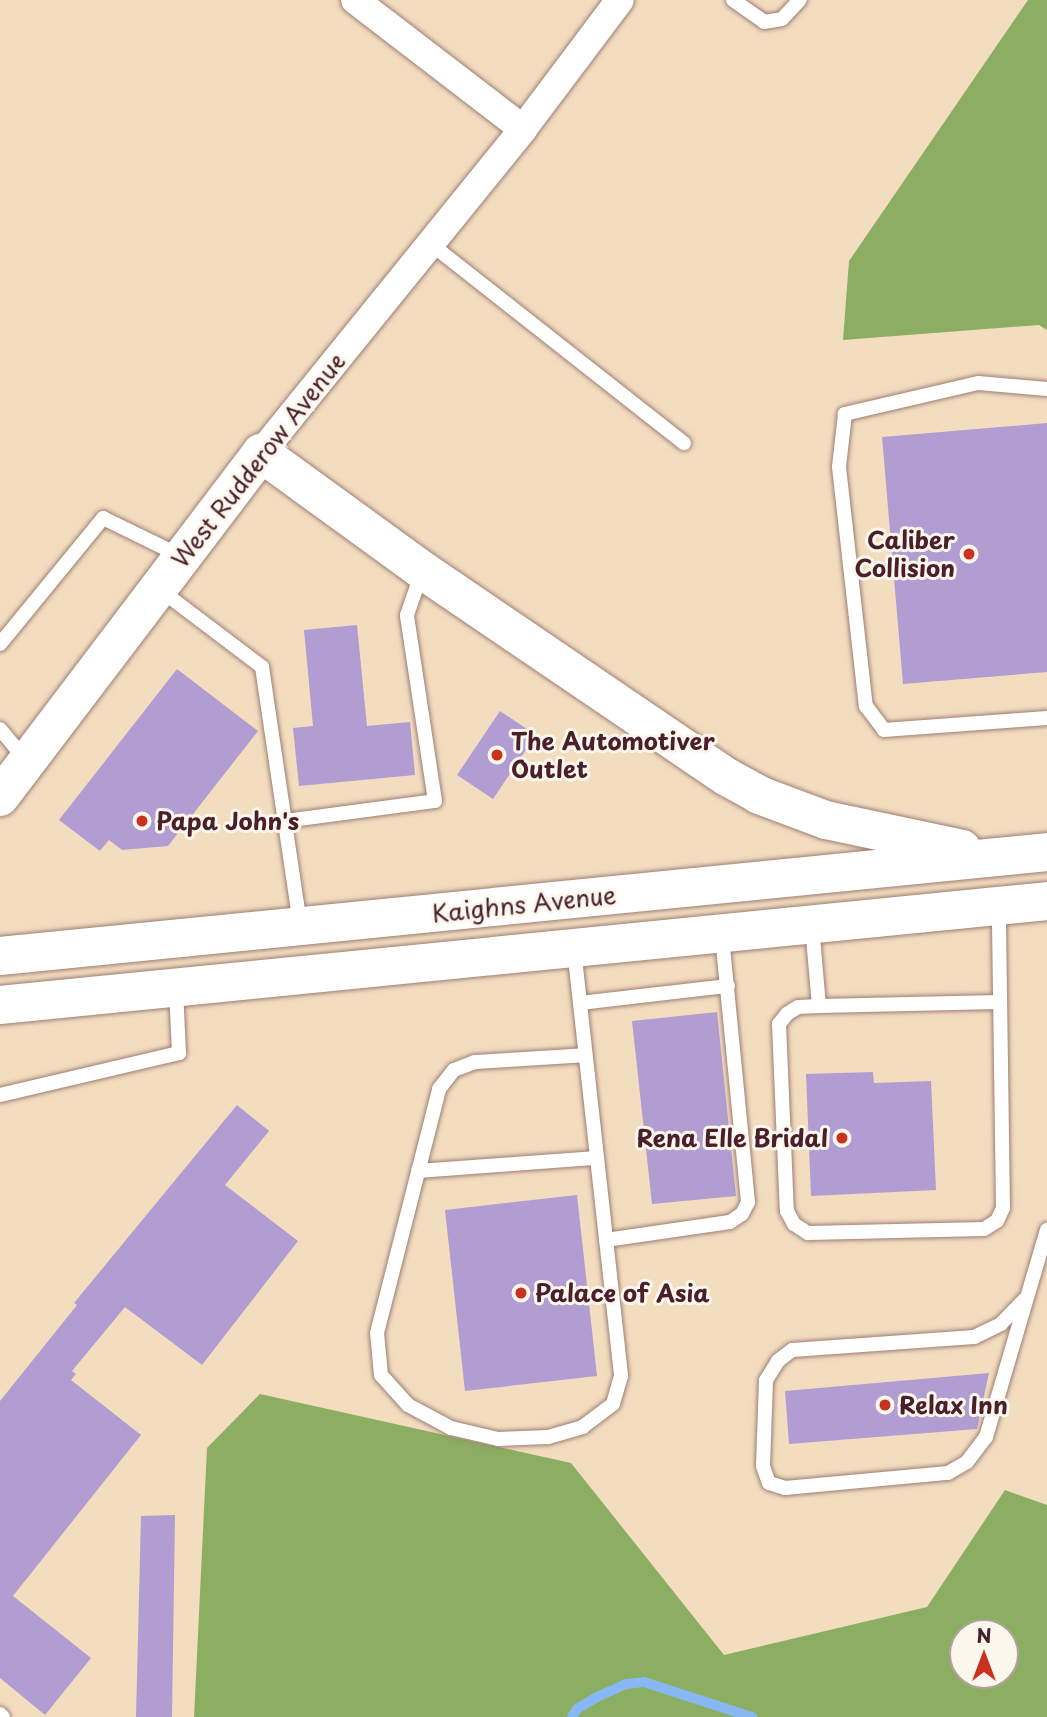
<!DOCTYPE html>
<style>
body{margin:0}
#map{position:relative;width:1047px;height:1717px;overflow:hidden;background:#f3ddbf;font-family:"Playpen Sans",sans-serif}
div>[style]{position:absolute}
.forest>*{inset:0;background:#8cae62}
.stream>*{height:10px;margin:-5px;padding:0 5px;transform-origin:5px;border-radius:5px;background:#88b8f4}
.building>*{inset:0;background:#b19dd2}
.roads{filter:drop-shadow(0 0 2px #9e7e75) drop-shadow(0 0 2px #9e7e75)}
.lane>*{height:14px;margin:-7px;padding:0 7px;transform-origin:7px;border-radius:7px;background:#fff}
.street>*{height:28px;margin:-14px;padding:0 14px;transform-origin:14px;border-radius:14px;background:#fff}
.secondary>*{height:38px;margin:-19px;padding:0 19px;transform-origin:19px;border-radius:19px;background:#fff}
.highway>*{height:38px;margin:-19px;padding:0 19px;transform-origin:19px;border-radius:19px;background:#fff}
.dots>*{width:19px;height:19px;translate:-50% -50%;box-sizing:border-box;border:4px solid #fbf7ec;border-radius:50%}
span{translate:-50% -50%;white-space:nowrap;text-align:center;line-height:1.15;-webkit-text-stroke:6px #fbf7ec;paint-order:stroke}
.street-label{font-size:24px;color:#4a1f2b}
.poi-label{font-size:24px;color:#4a1f2b;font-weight:700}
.right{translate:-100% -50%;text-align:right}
.left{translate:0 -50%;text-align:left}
.north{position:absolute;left:949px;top:1619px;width:70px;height:70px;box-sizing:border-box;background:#fbf7ec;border:2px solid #b4a19f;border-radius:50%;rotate:0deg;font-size:19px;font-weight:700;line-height:28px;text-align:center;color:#4a1f2b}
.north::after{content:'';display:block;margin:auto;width:24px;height:32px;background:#c8321e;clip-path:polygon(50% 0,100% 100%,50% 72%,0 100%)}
</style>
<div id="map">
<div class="forest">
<i style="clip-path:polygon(1028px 0,1047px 0,1047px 330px,1039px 325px,843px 340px,849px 261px)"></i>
<i style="clip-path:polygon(evenodd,260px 1394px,571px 1463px,724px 1655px,927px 1607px,1005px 1490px,1047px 1505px,1047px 1717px,194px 1717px,207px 1448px,260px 1394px,1005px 1633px,1005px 1675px,963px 1675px,963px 1633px,1005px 1633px)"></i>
</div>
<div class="stream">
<i style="left:572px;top:1717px;width:9px;rotate:-58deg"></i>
<i style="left:577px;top:1709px;width:23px;rotate:-31deg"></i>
<i style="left:597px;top:1697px;width:32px;rotate:-24deg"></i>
<i style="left:626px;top:1684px;width:18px;rotate:-6deg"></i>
<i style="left:644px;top:1682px;width:114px;rotate:18deg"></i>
</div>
<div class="building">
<i style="clip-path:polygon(1047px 423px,1047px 672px,903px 684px,882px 437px)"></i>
<i style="clip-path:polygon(357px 625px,367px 726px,410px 722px,415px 775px,299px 786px,293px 728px,313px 726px,304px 630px)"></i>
<i style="clip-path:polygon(177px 669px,258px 731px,168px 846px,122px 850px,109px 840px,100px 851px,59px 820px)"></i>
<i style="clip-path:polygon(500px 711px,536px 735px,493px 799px,457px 775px)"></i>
<i style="clip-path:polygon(717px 1012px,736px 1196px,652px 1204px,632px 1021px)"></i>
<i style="clip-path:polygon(873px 1072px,874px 1083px,931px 1081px,936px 1190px,811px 1196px,806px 1074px)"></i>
<i style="clip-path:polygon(237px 1105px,269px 1131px,225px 1185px,298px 1241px,202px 1365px,125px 1307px,72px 1371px,76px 1374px,71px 1380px,141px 1435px,13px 1596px,91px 1658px,45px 1715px,0 1678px,0 1401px,77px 1305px,74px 1303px)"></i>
<i style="clip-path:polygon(577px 1195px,597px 1376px,465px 1391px,445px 1210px)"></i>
<i style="clip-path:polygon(989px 1373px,977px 1429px,789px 1444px,785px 1391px)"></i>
<i style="clip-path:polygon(175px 1515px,172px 1717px,136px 1717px,141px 1516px)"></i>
</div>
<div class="roads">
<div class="lane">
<i style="left:733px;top:0;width:38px;rotate:35deg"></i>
<i style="left:764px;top:22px;width:18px;rotate:-9deg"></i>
<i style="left:782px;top:19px;width:26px;rotate:-47deg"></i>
<i style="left:431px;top:244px;width:322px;rotate:38.2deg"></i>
<i style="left:1047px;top:389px;width:69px;rotate:-175deg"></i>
<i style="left:978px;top:383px;width:137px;rotate:166.9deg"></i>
<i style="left:845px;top:414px;width:53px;rotate:96.5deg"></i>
<i style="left:839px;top:467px;width:241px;rotate:83.6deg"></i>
<i style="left:866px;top:706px;width:30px;rotate:53deg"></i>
<i style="left:884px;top:730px;width:163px;rotate:-4.2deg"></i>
<i style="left:159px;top:589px;width:129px;rotate:37.1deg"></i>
<i style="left:262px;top:667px;width:261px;rotate:81.6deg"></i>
<i style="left:0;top:644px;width:163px;rotate:-50.7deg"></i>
<i style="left:103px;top:518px;width:87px;rotate:26deg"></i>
<i style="left:0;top:729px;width:40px;rotate:50deg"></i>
<i style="left:285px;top:821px;width:151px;rotate:-7.6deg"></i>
<i style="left:435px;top:801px;width:188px;rotate:-98.6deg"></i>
<i style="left:407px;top:615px;width:46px;rotate:-70.8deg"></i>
<i style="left:812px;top:926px;width:80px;rotate:85deg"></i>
<i style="left:819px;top:1006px;width:21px;rotate:177deg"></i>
<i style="left:798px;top:1007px;width:13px;rotate:148deg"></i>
<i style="left:787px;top:1014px;width:13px;rotate:129deg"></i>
<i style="left:779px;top:1024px;width:187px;rotate:87.6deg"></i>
<i style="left:787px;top:1211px;width:15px;rotate:62deg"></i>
<i style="left:794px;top:1224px;width:17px;rotate:33deg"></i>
<i style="left:808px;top:1233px;width:176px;rotate:-1.3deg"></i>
<i style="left:984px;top:1229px;width:15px;rotate:-32deg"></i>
<i style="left:997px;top:1221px;width:14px;rotate:-65deg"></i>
<i style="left:1003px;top:1208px;width:301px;rotate:-90.8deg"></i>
<i style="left:574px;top:949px;width:430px;rotate:83.7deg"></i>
<i style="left:621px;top:1376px;width:29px;rotate:106deg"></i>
<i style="left:613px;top:1404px;width:38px;rotate:143deg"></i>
<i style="left:583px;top:1427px;width:37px;rotate:164deg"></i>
<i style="left:547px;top:1437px;width:49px;rotate:177.7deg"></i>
<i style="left:498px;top:1439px;width:48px;rotate:-166.8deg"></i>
<i style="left:451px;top:1428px;width:49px;rotate:-151.9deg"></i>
<i style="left:408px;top:1405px;width:40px;rotate:-132deg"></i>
<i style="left:381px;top:1375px;width:42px;rotate:-95.4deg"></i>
<i style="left:377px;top:1333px;width:252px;rotate:-75.7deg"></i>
<i style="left:439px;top:1089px;width:24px;rotate:-52deg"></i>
<i style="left:454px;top:1070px;width:22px;rotate:-21deg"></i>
<i style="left:475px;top:1062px;width:110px;rotate:-3.6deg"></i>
<i style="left:580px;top:1003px;width:149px;rotate:-6.6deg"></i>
<i style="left:819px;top:1006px;width:180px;rotate:-1.3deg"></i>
<i style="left:0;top:1095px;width:184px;rotate:-13.2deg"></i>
<i style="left:179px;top:1053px;width:63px;rotate:-92.7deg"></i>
<i style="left:418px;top:1171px;width:179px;rotate:-4.2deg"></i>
<i style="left:606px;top:1240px;width:125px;rotate:-8.3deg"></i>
<i style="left:730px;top:1222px;width:14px;rotate:-34deg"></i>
<i style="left:742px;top:1214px;width:13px;rotate:-63deg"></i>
<i style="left:748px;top:1202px;width:268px;rotate:-95.6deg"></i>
<i style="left:1025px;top:1299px;width:35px;rotate:134deg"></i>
<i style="left:1001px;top:1324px;width:30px;rotate:154deg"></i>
<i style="left:974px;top:1337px;width:182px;rotate:175.9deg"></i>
<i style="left:792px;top:1350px;width:18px;rotate:142deg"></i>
<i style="left:778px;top:1361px;width:22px;rotate:122deg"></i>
<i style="left:766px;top:1380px;width:86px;rotate:92deg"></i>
<i style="left:763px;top:1466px;width:18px;rotate:71deg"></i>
<i style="left:769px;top:1483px;width:17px;rotate:17deg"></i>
<i style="left:785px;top:1488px;width:164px;rotate:-5.3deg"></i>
<i style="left:948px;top:1473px;width:22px;rotate:-30deg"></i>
<i style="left:967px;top:1462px;width:31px;rotate:-53deg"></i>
<i style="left:986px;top:1437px;width:216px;rotate:-73.6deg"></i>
<i style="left:0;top:1714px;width:4px;rotate:45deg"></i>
</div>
<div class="street">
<i style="left:355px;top:0;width:212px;rotate:37.5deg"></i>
<i style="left:261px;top:453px;width:417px;rotate:-51deg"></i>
<i style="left:523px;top:129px;width:161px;rotate:-53.1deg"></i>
</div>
<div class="secondary">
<i style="left:0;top:797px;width:432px;rotate:-52.8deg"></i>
</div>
<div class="highway">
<i style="left:261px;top:453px;width:199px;rotate:36deg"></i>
<i style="left:422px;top:570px;width:369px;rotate:34.2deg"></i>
<i style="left:727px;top:777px;width:37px;rotate:29deg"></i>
<i style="left:759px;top:795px;width:72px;rotate:20.5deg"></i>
<i style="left:826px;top:820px;width:139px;rotate:12deg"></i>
<i style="left:0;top:956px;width:1052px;rotate:-5.67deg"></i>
<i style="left:0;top:1005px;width:1052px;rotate:-5.67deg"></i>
</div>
</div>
<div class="dots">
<i style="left:969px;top:554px;background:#c8321e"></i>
<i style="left:497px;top:755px;background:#c8321e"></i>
<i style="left:142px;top:821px;background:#c8321e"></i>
<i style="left:842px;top:1138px;background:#c8321e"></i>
<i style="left:521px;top:1293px;background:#c8321e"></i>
<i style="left:885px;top:1405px;background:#c8321e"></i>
</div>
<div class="street-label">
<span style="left:258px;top:460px;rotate:-52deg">West Rudderow Avenue</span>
<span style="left:524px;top:904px;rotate:-6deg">Kaighns Avenue</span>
</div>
<div class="poi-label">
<span class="right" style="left:955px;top:554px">Caliber<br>Collision</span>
<span class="left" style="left:511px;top:755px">The Automotiver<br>Outlet</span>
<span class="left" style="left:156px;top:821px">Papa John's</span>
<span class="right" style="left:828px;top:1138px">Rena Elle Bridal</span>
<span class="left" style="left:535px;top:1293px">Palace of Asia</span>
<span class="left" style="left:899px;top:1405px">Relax Inn</span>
</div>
<div class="north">N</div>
</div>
